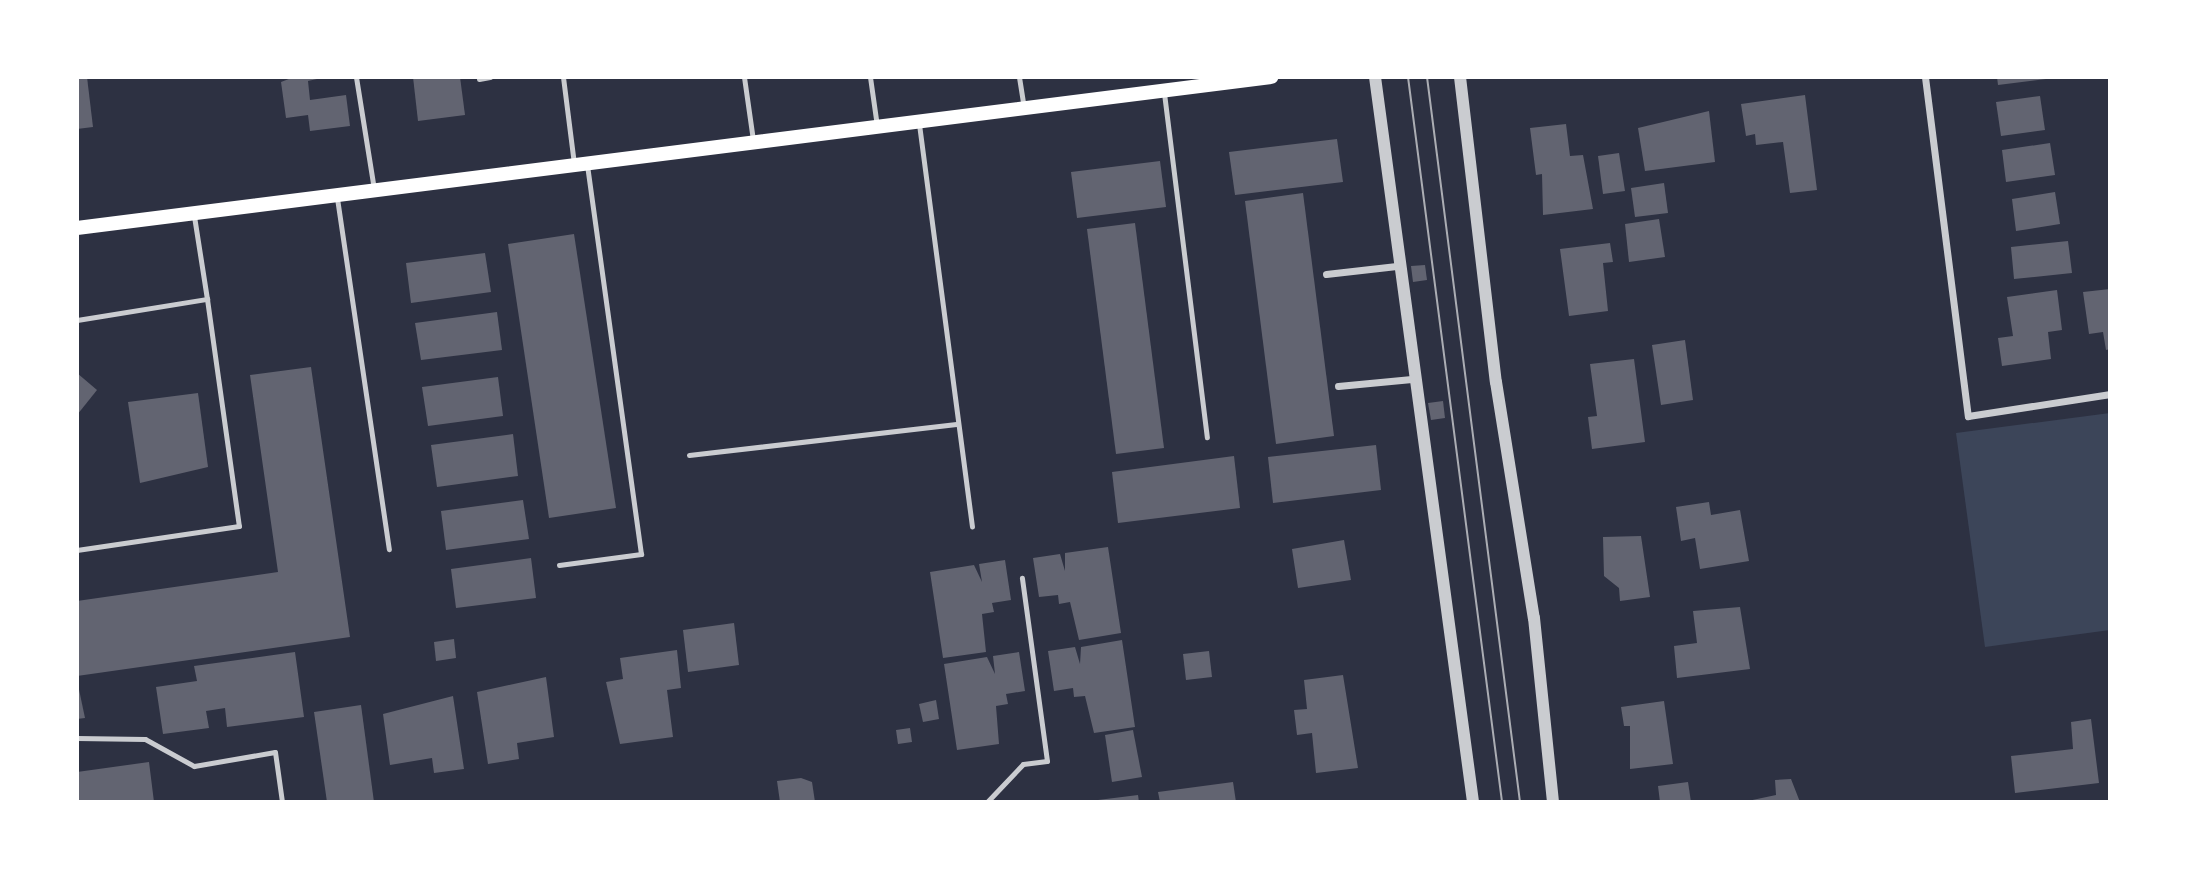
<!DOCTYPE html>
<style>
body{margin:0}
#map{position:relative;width:2187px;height:879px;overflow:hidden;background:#2d3142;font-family:"Exo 2",sans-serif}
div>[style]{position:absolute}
.green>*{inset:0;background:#3c4559}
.building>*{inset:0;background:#626471}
.service>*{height:5px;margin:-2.5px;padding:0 2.5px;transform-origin:2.5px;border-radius:2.5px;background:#caccd0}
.minor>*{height:7px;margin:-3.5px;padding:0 3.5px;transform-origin:3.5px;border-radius:3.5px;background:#caccd0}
.tertiary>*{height:12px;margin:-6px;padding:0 6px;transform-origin:6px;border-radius:6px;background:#caccd0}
.secondary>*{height:14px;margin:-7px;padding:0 7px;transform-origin:7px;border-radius:7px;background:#fff}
.tram>*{height:2px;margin:-1px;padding:0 1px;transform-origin:1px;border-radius:1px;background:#abadb3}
span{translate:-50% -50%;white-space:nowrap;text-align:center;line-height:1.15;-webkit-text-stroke:7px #fff;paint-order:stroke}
.frame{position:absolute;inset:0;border:79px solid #fff;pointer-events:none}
</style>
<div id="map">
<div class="green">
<i style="clip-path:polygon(2110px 413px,2110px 630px,1985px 647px,1956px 433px)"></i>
</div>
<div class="building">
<i style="clip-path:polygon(77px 77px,87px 77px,93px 127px,77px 129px)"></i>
<i style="clip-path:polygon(294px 77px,326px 77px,308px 81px,310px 100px,346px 95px,350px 126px,310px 131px,308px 115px,286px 118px,281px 82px)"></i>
<i style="clip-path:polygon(413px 77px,460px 77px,465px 115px,418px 121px)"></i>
<i style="clip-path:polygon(1997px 77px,2046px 77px,2046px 79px,1998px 85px)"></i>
<i style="clip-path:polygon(1805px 95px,1817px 190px,1790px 193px,1783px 142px,1756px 145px,1755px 134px,1746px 136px,1741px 104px)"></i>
<i style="clip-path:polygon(2040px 96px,2045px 130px,2001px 136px,1996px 102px)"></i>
<i style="clip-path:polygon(1709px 111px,1715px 162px,1645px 171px,1638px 128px)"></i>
<i style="clip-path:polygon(1566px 124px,1570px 156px,1583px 155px,1593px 209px,1543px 215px,1542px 174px,1536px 175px,1530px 128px)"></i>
<i style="clip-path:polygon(1337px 139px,1343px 182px,1235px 195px,1229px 152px)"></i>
<i style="clip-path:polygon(2050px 143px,2055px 175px,2006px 182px,2002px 150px)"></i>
<i style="clip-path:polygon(1619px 153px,1625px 191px,1603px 194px,1598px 156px)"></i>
<i style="clip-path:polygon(1160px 161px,1166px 207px,1077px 218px,1071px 172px)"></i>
<i style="clip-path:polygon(1664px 183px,1668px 213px,1635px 217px,1631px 188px)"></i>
<i style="clip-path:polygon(2055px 192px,2060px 224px,2016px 231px,2012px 199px)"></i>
<i style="clip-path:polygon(1303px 193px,1334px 436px,1276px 444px,1245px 201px)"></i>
<i style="clip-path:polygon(1659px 219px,1665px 257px,1629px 262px,1625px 224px)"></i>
<i style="clip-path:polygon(1135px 223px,1164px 448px,1116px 454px,1087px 229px)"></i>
<i style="clip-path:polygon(574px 234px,616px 508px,549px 518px,508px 244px)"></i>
<i style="clip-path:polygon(2068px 241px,2072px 273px,2014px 279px,2011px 247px)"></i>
<i style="clip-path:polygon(1610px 243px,1613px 262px,1603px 263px,1608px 311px,1569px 316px,1560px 249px)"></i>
<i style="clip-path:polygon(485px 253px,491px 292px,411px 303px,406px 263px)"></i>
<i style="clip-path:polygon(1425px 265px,1427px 280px,1413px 282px,1411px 266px)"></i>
<i style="clip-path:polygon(2110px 289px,2110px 349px,2106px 350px,2103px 332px,2089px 334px,2083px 292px)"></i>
<i style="clip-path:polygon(2057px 290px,2062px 330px,2048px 332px,2051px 359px,2002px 366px,1998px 338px,2013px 336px,2007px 297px)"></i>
<i style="clip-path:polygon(497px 312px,502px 350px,421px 360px,415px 323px)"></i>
<i style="clip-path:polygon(1685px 340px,1693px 400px,1661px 405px,1652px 345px)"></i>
<i style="clip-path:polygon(1634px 359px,1645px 442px,1592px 449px,1588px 417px,1597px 416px,1590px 364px)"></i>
<i style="clip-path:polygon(311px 367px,350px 637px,77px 676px,77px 601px,278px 572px,250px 375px)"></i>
<i style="clip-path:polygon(77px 373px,97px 390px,77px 415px)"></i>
<i style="clip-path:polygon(498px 377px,503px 416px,428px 426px,422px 387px)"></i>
<i style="clip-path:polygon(198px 393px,208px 467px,140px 483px,128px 402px)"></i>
<i style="clip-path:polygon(1443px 401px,1445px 418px,1431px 420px,1428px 403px)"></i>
<i style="clip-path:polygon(513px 434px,518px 476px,437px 487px,431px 445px)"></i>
<i style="clip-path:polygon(1376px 445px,1381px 490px,1273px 503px,1268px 457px)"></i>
<i style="clip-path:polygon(1234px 456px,1240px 508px,1118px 523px,1112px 472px)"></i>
<i style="clip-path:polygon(523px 500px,529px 539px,446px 550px,441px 511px)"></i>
<i style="clip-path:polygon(1709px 502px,1711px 515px,1740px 510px,1749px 561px,1700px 569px,1695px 538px,1681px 541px,1676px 507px)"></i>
<i style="clip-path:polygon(1641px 536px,1650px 597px,1620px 601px,1619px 588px,1604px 576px,1603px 537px)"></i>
<i style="clip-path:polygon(1344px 540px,1351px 580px,1298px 588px,1292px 549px)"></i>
<i style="clip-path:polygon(1108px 547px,1121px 633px,1079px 640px,1070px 602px,1059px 604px,1058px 595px,1039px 597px,1033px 558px,1060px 554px,1065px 571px,1065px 553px)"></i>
<i style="clip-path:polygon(531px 558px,536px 598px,456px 608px,451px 569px)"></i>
<i style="clip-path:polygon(1005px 560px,1011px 600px,992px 603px,994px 612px,982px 614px,986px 652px,943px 658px,930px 572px,974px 565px,982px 582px,979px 564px)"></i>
<i style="clip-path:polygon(1740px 607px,1750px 669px,1677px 678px,1674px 646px,1697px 643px,1693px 611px)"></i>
<i style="clip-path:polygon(734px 623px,739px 665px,688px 672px,683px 630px)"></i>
<i style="clip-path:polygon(454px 639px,456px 658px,436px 661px,434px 642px)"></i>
<i style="clip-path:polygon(1122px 640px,1135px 727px,1094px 733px,1085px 696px,1074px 697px,1073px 688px,1054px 691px,1048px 651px,1075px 647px,1080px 664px,1081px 647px)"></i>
<i style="clip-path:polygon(677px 650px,681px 688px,667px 690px,673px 737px,620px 744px,606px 682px,623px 679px,620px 658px)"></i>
<i style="clip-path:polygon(1209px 651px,1212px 677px,1186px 680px,1183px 654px)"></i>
<i style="clip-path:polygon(295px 652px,304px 717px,227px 727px,225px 708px,206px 711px,209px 728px,163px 734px,156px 687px,197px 681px,194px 666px)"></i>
<i style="clip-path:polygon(1019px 652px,1025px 691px,1006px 694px,1008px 704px,996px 706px,999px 744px,957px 750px,944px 664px,987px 657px,995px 674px,993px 656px)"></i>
<i style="clip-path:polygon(1343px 675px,1358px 768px,1316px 773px,1312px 733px,1297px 735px,1294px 710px,1307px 709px,1304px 680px)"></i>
<i style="clip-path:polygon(546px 677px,554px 737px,517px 743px,519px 759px,488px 764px,477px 692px)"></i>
<i style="clip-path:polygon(77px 680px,85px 718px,77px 719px)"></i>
<i style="clip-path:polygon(453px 696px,464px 769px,434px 773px,432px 758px,390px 765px,383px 714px)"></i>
<i style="clip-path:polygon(936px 700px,939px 719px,923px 722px,919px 704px)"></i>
<i style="clip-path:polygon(1664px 701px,1673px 764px,1630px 769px,1630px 726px,1624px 726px,1621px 707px)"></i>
<i style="clip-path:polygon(361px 705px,374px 802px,327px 802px,314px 712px)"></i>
<i style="clip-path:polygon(2091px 719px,2099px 783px,2015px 793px,2011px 756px,2073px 749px,2071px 722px)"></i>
<i style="clip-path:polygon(910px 728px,912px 742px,898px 744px,896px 730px)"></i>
<i style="clip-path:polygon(1133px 730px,1142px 777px,1112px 782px,1105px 735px)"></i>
<i style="clip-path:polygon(149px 762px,154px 802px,77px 802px,77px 772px)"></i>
<i style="clip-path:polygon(801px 778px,812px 782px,815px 802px,780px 802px,777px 781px)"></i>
<i style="clip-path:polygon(1791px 779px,1800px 802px,1743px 802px,1776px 795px,1775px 780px)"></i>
<i style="clip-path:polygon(1233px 782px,1236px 802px,1160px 802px,1158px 792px)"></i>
<i style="clip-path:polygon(1688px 782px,1691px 802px,1660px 802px,1658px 786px)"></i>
<i style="clip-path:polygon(1138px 795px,1139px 802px,1098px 802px,1098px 800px)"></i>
</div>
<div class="service">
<i style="left:356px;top:77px;width:114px;rotate:80.9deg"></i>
<i style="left:563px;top:77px;width:88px;rotate:82.8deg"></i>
<i style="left:744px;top:77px;width:64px;rotate:81.9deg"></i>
<i style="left:870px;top:77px;width:49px;rotate:81.9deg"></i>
<i style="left:1019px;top:77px;width:30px;rotate:81deg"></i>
<i style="left:479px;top:79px;width:11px;rotate:-10deg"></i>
<i style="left:1164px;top:93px;width:347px;rotate:82.9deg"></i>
<i style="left:919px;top:124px;width:406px;rotate:82.5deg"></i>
<i style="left:337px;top:198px;width:355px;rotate:81.6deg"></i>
<i style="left:194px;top:216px;width:84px;rotate:81.1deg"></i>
<i style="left:77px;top:320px;width:132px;rotate:-9.2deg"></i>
<i style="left:207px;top:299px;width:229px;rotate:82deg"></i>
<i style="left:239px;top:526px;width:164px;rotate:171.6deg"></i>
<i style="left:689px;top:455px;width:269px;rotate:-6.6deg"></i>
<i style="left:559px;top:565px;width:83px;rotate:-7.6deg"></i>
<i style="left:641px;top:554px;width:393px;rotate:-97.9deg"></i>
<i style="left:77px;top:738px;width:68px;rotate:0.8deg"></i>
<i style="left:145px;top:739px;width:56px;rotate:28.9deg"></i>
<i style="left:194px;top:766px;width:82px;rotate:-9.8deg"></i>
<i style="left:275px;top:752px;width:50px;rotate:82deg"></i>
<i style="left:987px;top:802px;width:52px;rotate:-46.5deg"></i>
<i style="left:1023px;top:764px;width:24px;rotate:-7deg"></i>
<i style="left:1047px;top:761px;width:185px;rotate:-97.8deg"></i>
</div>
<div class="minor">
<i style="left:1925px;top:77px;width:342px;rotate:82.8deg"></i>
<i style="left:1968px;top:416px;width:144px;rotate:-8.8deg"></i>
<i style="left:1326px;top:274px;width:71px;rotate:-6.4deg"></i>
<i style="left:1338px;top:386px;width:74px;rotate:-5.4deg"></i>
</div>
<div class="tertiary">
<i style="left:1375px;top:77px;width:732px;rotate:82.3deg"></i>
<i style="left:1460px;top:77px;width:307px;rotate:83.3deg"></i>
<i style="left:1496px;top:382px;width:239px;rotate:80.9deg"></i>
<i style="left:1534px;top:618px;width:185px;rotate:84.1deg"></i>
</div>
<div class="secondary">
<i style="left:77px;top:228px;width:1204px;rotate:-7.21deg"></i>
</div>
<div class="tram">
<i style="left:1408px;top:77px;width:731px;rotate:82.61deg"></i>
<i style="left:1427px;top:77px;width:731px;rotate:82.69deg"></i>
</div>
<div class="frame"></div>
</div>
